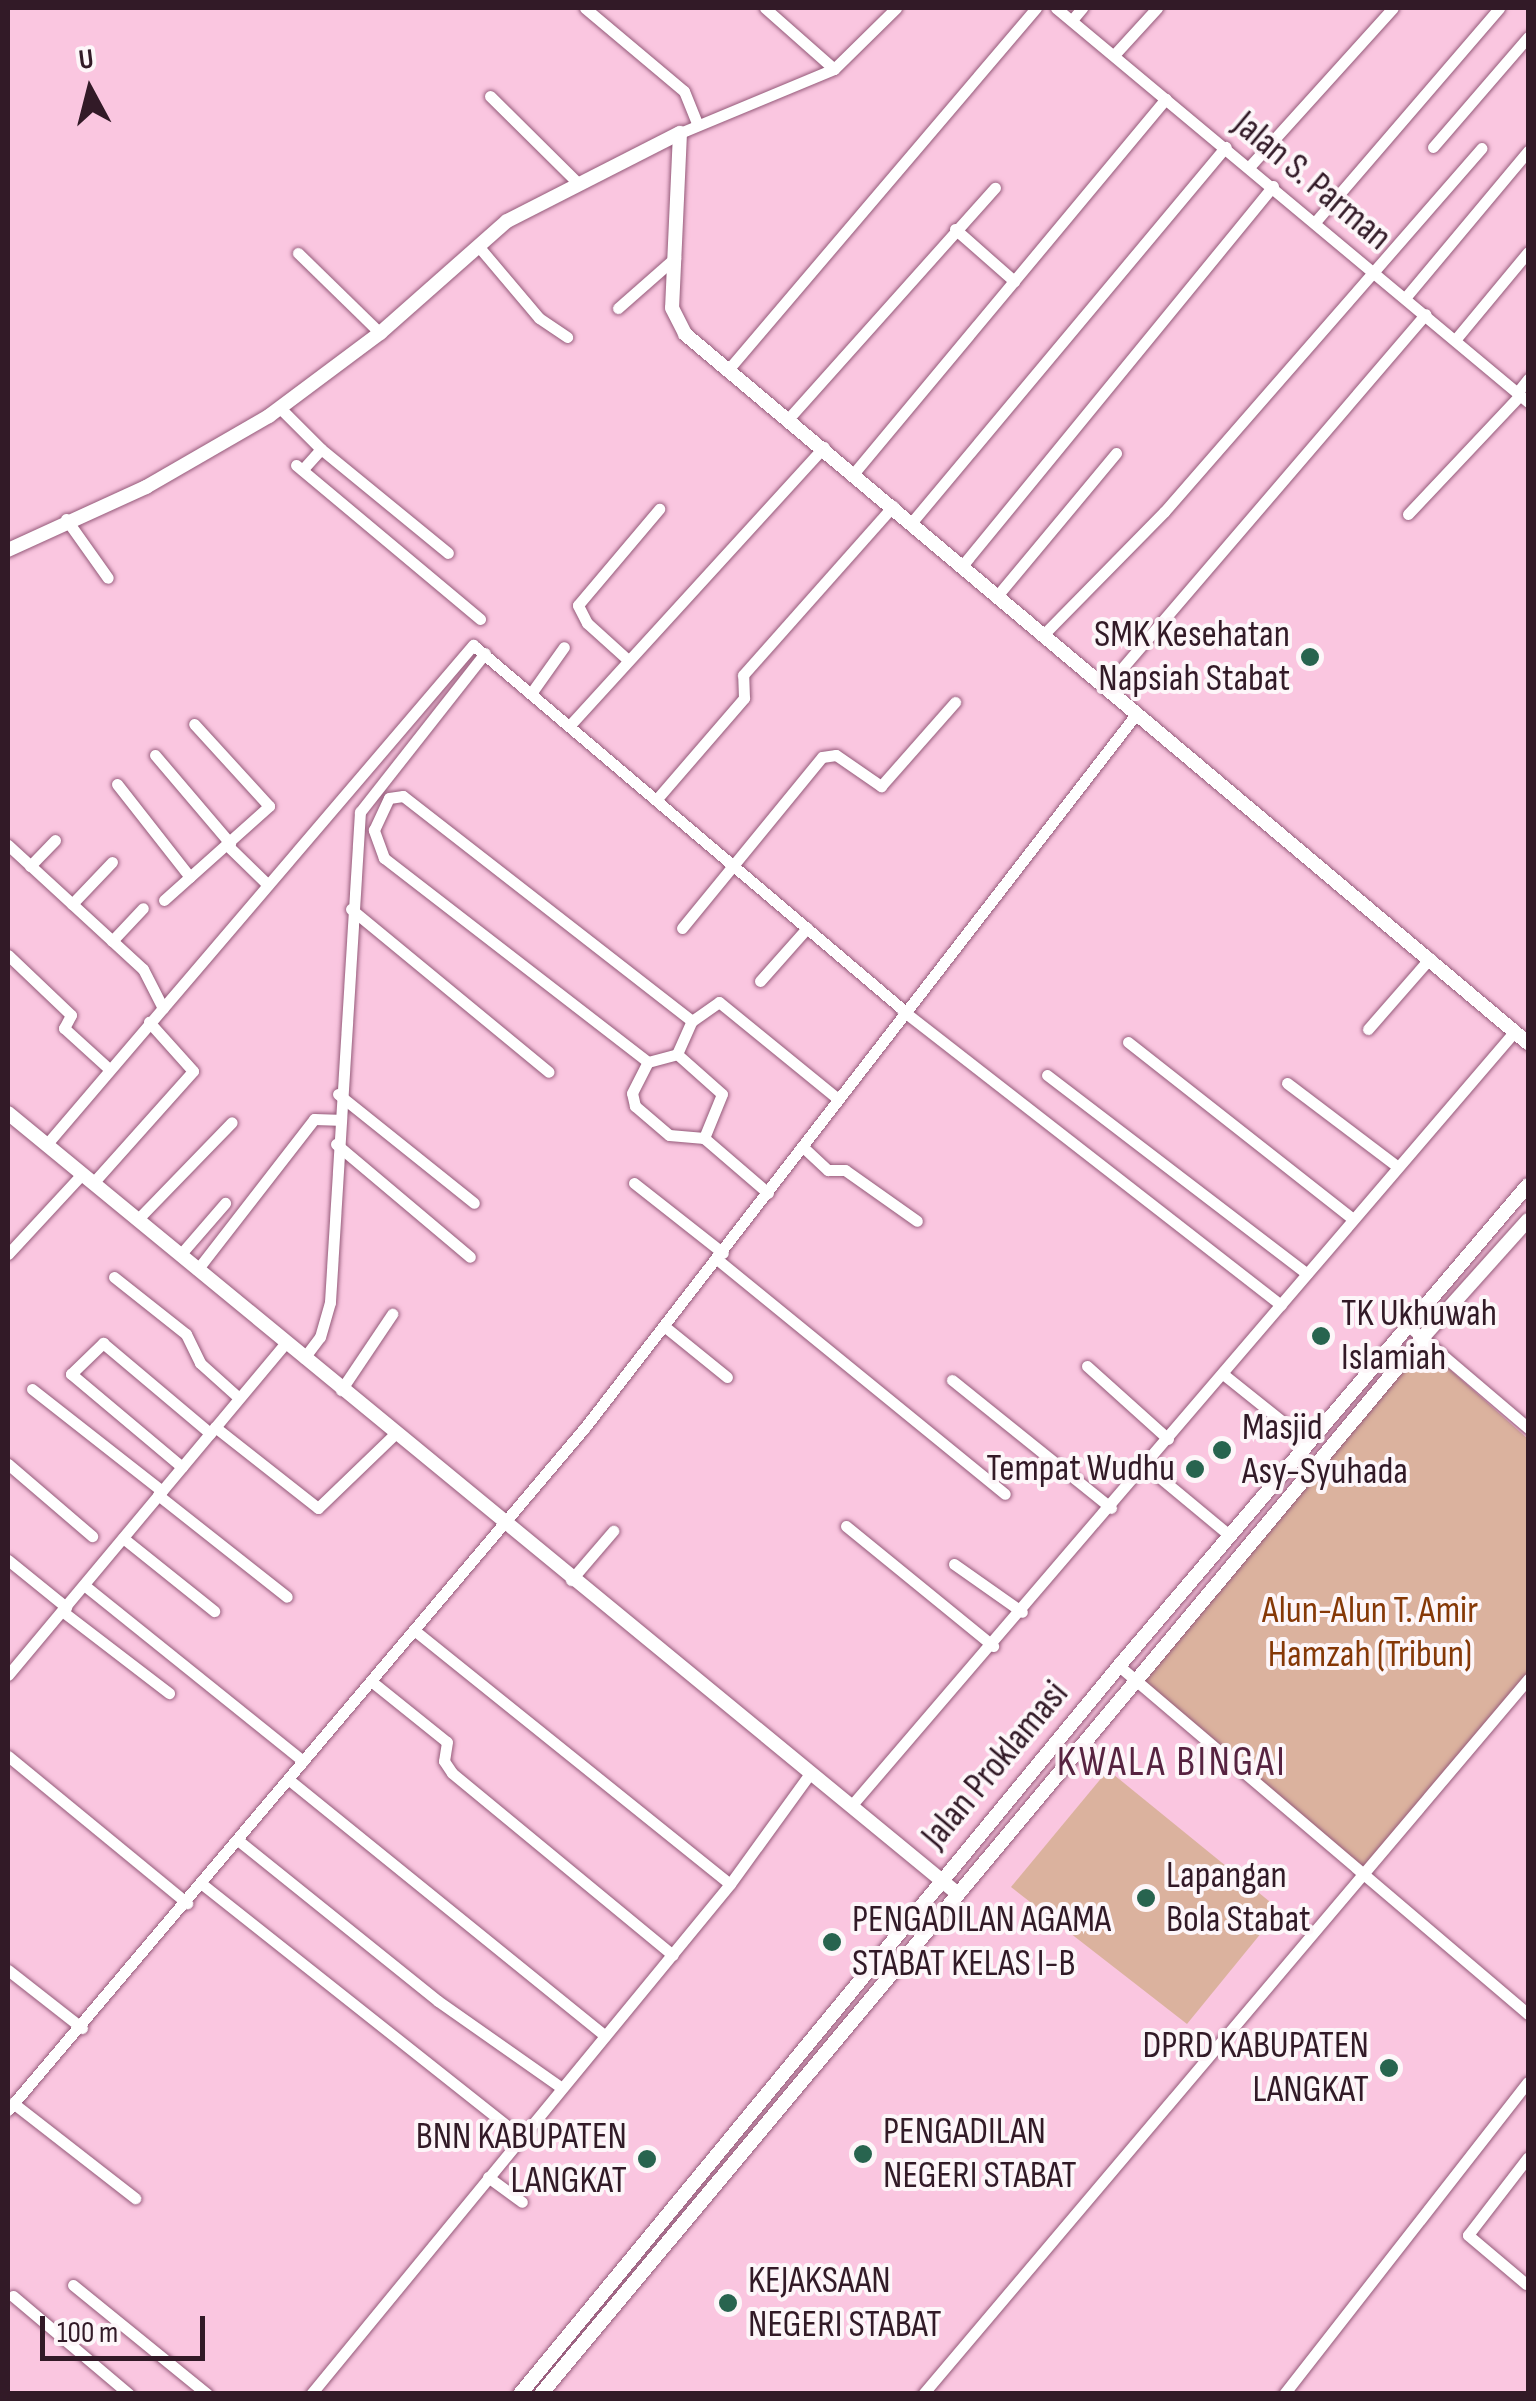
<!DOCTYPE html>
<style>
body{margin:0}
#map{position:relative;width:1536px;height:2401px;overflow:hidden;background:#fac6e0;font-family:"Sofia Sans Condensed",sans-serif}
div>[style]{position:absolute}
.green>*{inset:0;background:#dbb29e}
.roads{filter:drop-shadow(0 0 2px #945a79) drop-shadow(0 0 2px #945a79)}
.minor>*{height:11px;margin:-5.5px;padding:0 5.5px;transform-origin:5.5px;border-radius:5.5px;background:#fff}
.tertiary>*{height:14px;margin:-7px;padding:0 7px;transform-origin:7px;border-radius:7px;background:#fff}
.dots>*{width:28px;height:28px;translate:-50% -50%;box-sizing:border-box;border:5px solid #fdf6f9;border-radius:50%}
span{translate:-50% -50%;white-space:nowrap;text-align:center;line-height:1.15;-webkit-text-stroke:8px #fdf6f9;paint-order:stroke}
.street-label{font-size:38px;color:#321a27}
.poi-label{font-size:38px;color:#321a27}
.right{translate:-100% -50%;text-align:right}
.left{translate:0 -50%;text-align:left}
.park-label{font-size:38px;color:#853806}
.quarter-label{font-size:42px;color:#572341;letter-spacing:2.5px}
.frame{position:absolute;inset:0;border:10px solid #321a27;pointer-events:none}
.north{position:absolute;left:40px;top:40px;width:100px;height:100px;-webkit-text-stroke:8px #fdf6f9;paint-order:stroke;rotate:353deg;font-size:28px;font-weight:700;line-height:40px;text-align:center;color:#321a27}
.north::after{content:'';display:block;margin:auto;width:35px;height:45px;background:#321a27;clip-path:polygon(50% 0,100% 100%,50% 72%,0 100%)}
.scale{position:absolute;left:40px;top:2316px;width:165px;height:45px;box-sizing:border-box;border:5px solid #321a27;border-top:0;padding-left:12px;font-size:30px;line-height:35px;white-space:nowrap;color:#321a27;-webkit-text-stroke:8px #fdf6f9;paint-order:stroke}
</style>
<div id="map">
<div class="green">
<i style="clip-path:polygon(1420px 1343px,1528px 1439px,1528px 1676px,1361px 1871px,1139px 1678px)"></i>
<i style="clip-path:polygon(1108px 1770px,1280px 1910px,1187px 2024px,1011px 1887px)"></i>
</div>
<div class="roads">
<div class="minor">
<i style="left:585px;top:8px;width:129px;rotate:40deg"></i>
<i style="left:684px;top:91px;width:35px;rotate:68deg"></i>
<i style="left:765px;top:8px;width:92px;rotate:41.5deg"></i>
<i style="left:1056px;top:8px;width:615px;rotate:39.85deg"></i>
<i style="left:1072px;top:20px;width:16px;rotate:-50deg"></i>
<i style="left:1114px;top:55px;width:64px;rotate:-47.5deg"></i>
<i style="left:490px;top:96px;width:122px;rotate:44.7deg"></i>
<i style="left:680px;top:133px;width:167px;rotate:-22.6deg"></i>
<i style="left:834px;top:69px;width:87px;rotate:-44.5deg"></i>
<i style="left:1433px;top:147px;width:145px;rotate:-49.2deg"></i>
<i style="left:1250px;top:166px;width:213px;rotate:-47.9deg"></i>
<i style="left:1316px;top:221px;width:281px;rotate:-49.3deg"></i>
<i style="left:955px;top:229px;width:79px;rotate:41.4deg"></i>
<i style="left:479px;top:247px;width:93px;rotate:49.8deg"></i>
<i style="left:539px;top:318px;width:34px;rotate:34deg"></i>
<i style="left:298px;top:253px;width:115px;rotate:44.3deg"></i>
<i style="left:1405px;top:298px;width:192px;rotate:-50.1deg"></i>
<i style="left:618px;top:308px;width:76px;rotate:-41.3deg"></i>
<i style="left:1455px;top:340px;width:114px;rotate:-50.3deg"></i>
<i style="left:727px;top:371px;width:477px;rotate:-49.6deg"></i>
<i style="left:1517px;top:393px;width:18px;rotate:-52deg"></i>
<i style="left:280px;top:408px;width:58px;rotate:45deg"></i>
<i style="left:321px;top:449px;width:28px;rotate:132deg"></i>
<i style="left:789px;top:418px;width:309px;rotate:-48.2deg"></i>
<i style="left:321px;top:449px;width:164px;rotate:39.3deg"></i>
<i style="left:296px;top:465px;width:240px;rotate:39.9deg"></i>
<i style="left:854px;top:473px;width:487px;rotate:-50.2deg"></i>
<i style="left:1408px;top:514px;width:163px;rotate:-46.7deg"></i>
<i style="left:66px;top:519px;width:72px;rotate:54.6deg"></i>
<i style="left:912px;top:522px;width:489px;rotate:-50.1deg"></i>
<i style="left:962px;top:566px;width:491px;rotate:-50.7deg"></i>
<i style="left:997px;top:596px;width:186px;rotate:-50.2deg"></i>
<i style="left:1043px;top:635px;width:173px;rotate:-45.5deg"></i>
<i style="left:1164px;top:512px;width:483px;rotate:-48.9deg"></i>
<i style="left:628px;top:660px;width:55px;rotate:-137.9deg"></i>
<i style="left:587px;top:623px;width:20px;rotate:-117deg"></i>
<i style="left:578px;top:605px;width:126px;rotate:-49.8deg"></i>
<i style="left:1106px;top:687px;width:491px;rotate:-49.4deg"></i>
<i style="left:532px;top:692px;width:55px;rotate:-54.6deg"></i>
<i style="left:571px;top:724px;width:375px;rotate:-47.6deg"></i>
<i style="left:155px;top:755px;width:116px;rotate:49.6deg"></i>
<i style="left:117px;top:784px;width:118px;rotate:51.9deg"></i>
<i style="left:656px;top:800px;width:135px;rotate:-49.2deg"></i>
<i style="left:744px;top:698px;width:23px;rotate:-92deg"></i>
<i style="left:743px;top:675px;width:226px;rotate:-48.4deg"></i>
<i style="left:8px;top:845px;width:183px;rotate:42.6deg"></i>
<i style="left:143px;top:969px;width:44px;rotate:62.9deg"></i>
<i style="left:227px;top:845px;width:57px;rotate:44.3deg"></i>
<i style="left:30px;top:866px;width:36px;rotate:-46deg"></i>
<i style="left:164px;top:900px;width:141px;rotate:-41.8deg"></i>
<i style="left:269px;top:806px;width:111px;rotate:-132.4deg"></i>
<i style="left:72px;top:904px;width:58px;rotate:-46.4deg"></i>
<i style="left:351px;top:909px;width:256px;rotate:39.5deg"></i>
<i style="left:682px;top:928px;width:221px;rotate:-50.7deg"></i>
<i style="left:822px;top:757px;width:14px;rotate:-8deg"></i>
<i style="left:836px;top:755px;width:55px;rotate:34.6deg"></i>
<i style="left:881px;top:786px;width:112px;rotate:-48.6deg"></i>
<i style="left:112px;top:941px;width:45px;rotate:-46.8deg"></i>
<i style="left:8px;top:955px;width:87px;rotate:43.6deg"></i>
<i style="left:71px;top:1015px;width:15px;rotate:118deg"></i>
<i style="left:64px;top:1028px;width:61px;rotate:42.3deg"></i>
<i style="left:760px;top:981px;width:71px;rotate:-48.4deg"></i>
<i style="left:902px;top:1010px;width:480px;rotate:37.9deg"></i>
<i style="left:1368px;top:1029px;width:94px;rotate:-48.9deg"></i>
<i style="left:1128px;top:1042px;width:286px;rotate:38.2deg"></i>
<i style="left:677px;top:1054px;width:60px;rotate:41.6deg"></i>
<i style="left:722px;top:1094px;width:48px;rotate:112.2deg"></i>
<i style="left:648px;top:1062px;width:334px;rotate:-142.3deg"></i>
<i style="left:384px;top:858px;width:30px;rotate:-110deg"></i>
<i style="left:374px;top:830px;width:35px;rotate:-65deg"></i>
<i style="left:389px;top:798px;width:14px;rotate:-8deg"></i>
<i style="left:403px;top:796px;width:366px;rotate:37.9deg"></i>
<i style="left:1047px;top:1075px;width:327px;rotate:37.4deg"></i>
<i style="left:1287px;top:1083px;width:139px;rotate:37.1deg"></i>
<i style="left:338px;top:1094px;width:174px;rotate:38.7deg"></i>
<i style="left:336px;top:1144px;width:175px;rotate:40.1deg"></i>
<i style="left:46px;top:1145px;width:658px;rotate:-49.5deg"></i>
<i style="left:473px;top:645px;width:563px;rotate:40.31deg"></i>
<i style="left:803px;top:1147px;width:34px;rotate:43deg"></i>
<i style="left:828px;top:1170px;width:17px"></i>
<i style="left:845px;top:1170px;width:88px;rotate:35.3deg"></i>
<i style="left:93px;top:1183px;width:150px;rotate:-48.2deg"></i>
<i style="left:193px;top:1071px;width:66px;rotate:-131.9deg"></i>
<i style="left:634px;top:1183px;width:113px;rotate:38.2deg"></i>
<i style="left:768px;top:1193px;width:84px;rotate:-139.3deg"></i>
<i style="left:704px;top:1138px;width:35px;rotate:-175deg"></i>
<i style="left:669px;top:1135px;width:45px;rotate:-139.5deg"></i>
<i style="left:635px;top:1106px;width:13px;rotate:-103deg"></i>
<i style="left:632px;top:1093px;width:35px;rotate:-63deg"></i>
<i style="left:648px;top:1062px;width:30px;rotate:-15deg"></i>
<i style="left:677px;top:1054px;width:36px;rotate:-66deg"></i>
<i style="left:692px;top:1021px;width:33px;rotate:-35deg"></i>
<i style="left:719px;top:1002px;width:154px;rotate:39.2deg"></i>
<i style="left:137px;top:1220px;width:136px;rotate:-45.9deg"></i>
<i style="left:8px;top:1254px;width:109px;rotate:-47.2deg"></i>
<i style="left:180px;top:1255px;width:69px;rotate:-49.1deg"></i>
<i style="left:718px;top:1260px;width:370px;rotate:39.2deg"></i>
<i style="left:197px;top:1270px;width:191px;rotate:-52.2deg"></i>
<i style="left:314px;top:1119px;width:23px;rotate:2deg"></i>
<i style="left:114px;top:1277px;width:92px;rotate:38.4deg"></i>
<i style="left:186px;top:1334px;width:32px;rotate:64deg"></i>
<i style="left:200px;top:1363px;width:52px;rotate:41.9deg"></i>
<i style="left:1406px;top:1324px;width:160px;rotate:40.4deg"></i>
<i style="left:664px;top:1326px;width:81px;rotate:39deg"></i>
<i style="left:304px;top:1358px;width:26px;rotate:-53deg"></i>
<i style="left:320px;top:1337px;width:36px;rotate:-74deg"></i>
<i style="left:330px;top:1302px;width:491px;rotate:-86.5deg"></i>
<i style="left:360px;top:812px;width:202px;rotate:-51.8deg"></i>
<i style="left:1087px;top:1366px;width:109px;rotate:42deg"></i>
<i style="left:1223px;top:1374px;width:109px;rotate:38.7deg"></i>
<i style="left:952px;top:1380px;width:204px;rotate:38.8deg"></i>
<i style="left:32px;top:1389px;width:165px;rotate:38.1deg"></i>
<i style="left:341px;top:1390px;width:92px;rotate:-56.1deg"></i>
<i style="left:215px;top:1427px;width:131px;rotate:38.2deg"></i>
<i style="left:318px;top:1508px;width:107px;rotate:-43.9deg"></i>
<i style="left:8px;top:1464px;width:111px;rotate:40.6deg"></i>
<i style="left:1146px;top:1466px;width:108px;rotate:39.7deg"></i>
<i style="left:182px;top:1467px;width:145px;rotate:-140deg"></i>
<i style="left:71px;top:1374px;width:45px;rotate:-44.1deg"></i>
<i style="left:103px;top:1343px;width:140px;rotate:40.1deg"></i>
<i style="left:158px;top:1495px;width:164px;rotate:38.3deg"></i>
<i style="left:846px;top:1526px;width:190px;rotate:39.2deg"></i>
<i style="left:123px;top:1538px;width:117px;rotate:38.7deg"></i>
<i style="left:8px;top:1560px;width:75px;rotate:39deg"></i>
<i style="left:954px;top:1564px;width:83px;rotate:35.2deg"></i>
<i style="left:571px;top:1580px;width:65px;rotate:-49.4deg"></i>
<i style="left:84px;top:1585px;width:281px;rotate:38.8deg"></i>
<i style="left:62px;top:1611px;width:135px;rotate:37.5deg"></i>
<i style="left:414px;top:1630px;width:405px;rotate:38.8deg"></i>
<i style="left:1119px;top:1666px;width:537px;rotate:40.39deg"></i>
<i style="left:8px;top:1675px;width:434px;rotate:-50.1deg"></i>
<i style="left:371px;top:1681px;width:97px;rotate:38.8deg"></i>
<i style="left:447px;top:1742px;width:19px;rotate:99deg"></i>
<i style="left:444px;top:1761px;width:14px;rotate:56deg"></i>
<i style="left:452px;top:1773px;width:286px;rotate:39.5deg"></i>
<i style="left:8px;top:1756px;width:232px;rotate:39.4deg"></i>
<i style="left:288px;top:1779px;width:408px;rotate:39deg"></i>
<i style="left:851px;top:1806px;width:1021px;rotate:-49.41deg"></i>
<i style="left:239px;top:1841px;width:255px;rotate:38.8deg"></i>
<i style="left:438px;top:2001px;width:151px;rotate:35.1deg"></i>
<i style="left:202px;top:1884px;width:407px;rotate:38.4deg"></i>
<i style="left:8px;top:1970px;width:94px;rotate:38.1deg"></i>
<i style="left:13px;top:2103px;width:155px;rotate:37.9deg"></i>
<i style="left:8px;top:2110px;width:896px;rotate:-49.8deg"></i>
<i style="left:586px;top:1426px;width:901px;rotate:-52.3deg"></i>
<i style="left:488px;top:2177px;width:42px;rotate:36.3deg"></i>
<i style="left:1526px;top:2284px;width:76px;rotate:-139.8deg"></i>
<i style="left:1468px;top:2235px;width:98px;rotate:-52.4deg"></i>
<i style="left:73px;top:2285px;width:173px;rotate:39.1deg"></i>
<i style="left:13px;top:2296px;width:152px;rotate:40.2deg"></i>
<i style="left:311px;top:2394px;width:660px;rotate:-50.59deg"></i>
<i style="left:730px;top:1884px;width:138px;rotate:-54.1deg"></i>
<i style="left:923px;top:2394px;width:937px;rotate:-49.76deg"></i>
<i style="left:1284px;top:2394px;width:396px;rotate:-52deg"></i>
</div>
<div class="tertiary">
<i style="left:8px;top:550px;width:152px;rotate:-24.5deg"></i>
<i style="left:146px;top:487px;width:142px;rotate:-30deg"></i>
<i style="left:269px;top:416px;width:139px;rotate:-36.8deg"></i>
<i style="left:380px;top:333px;width:169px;rotate:-41.4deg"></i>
<i style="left:507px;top:221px;width:194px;rotate:-27deg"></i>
<i style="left:680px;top:133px;width:175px;rotate:92.6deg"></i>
<i style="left:672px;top:308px;width:29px;rotate:63deg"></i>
<i style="left:685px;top:334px;width:1102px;rotate:40.07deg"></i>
<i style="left:8px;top:1113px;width:1230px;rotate:39.42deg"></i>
<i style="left:520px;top:2394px;width:943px;rotate:-50.55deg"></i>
<i style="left:1119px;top:1666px;width:631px;rotate:-49.63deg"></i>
<i style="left:541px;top:2394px;width:1377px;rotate:-50.16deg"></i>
<i style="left:1423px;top:1337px;width:157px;rotate:-48.1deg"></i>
</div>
</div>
<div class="dots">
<i style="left:1310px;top:657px;background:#28644f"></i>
<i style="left:1321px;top:1336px;background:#28644f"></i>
<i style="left:1222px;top:1450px;background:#28644f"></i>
<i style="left:1195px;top:1469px;background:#28644f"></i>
<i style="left:1146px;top:1898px;background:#28644f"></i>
<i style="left:832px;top:1942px;background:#28644f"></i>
<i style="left:1389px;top:2068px;background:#28644f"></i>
<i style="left:863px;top:2154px;background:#28644f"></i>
<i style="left:647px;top:2159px;background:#28644f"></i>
<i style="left:728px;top:2303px;background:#28644f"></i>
</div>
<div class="street-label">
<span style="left:1312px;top:181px;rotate:40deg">Jalan S. Parman</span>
<span style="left:995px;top:1765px;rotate:-50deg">Jalan Proklamasi</span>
</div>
<div class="poi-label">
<span class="right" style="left:1290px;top:657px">SMK Kesehatan<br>Napsiah Stabat</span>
<span class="left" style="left:1341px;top:1336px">TK Ukhuwah<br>Islamiah</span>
<span class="left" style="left:1242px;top:1450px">Masjid<br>Asy-Syuhada</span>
<span class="right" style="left:1175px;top:1469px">Tempat Wudhu</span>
<span class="left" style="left:1166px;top:1898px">Lapangan<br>Bola Stabat</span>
<span class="left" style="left:852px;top:1942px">PENGADILAN AGAMA<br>STABAT KELAS I-B</span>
<span class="right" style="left:1369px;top:2068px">DPRD KABUPATEN<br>LANGKAT</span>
<span class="left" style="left:883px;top:2154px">PENGADILAN<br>NEGERI STABAT</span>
<span class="right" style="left:627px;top:2159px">BNN KABUPATEN<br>LANGKAT</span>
<span class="left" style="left:748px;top:2303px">KEJAKSAAN<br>NEGERI STABAT</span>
</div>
<div class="park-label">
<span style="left:1370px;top:1633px">Alun-Alun T. Amir<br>Hamzah (Tribun)</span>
</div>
<div class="quarter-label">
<span style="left:1172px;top:1763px">KWALA BINGAI</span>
</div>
<div class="frame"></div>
<div class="north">U</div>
<div class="scale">100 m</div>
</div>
